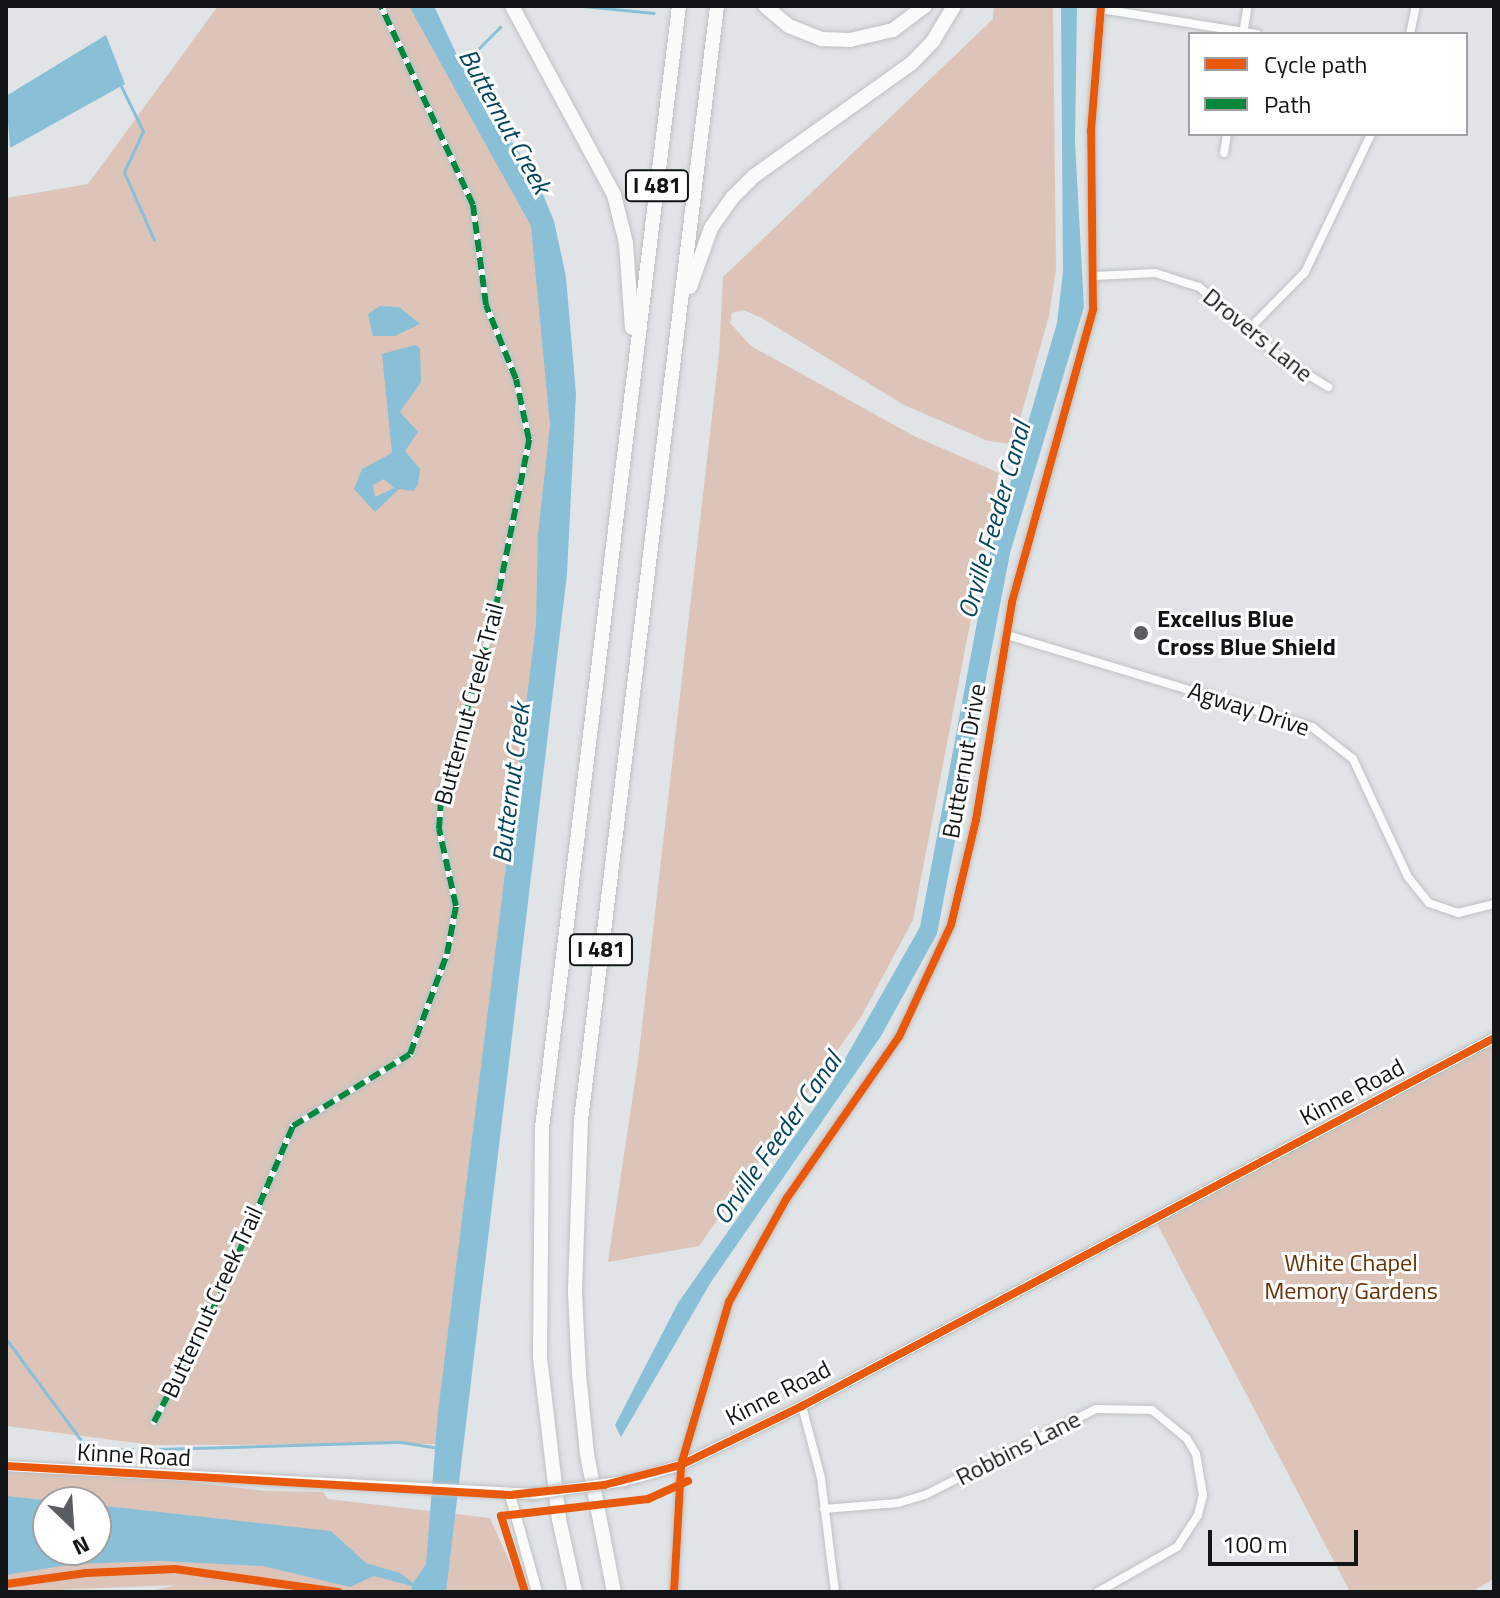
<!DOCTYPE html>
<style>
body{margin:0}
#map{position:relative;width:1500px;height:1598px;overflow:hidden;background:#e0e4e6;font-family:"Titillium Web",sans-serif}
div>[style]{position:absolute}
.green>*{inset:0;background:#dcc5b8}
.water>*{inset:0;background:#89bfd7}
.stream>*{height:3px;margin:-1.5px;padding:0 1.5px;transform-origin:1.5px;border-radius:1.5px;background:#89bfd7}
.roads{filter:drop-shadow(0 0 2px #bec1c3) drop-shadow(0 0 2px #bec1c3)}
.pedestrian>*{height:6px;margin:-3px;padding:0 3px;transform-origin:3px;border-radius:3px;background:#fafbfb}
.minor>*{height:8px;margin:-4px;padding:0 4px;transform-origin:4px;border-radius:4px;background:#fafbfb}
.tertiary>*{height:10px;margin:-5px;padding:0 5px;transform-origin:5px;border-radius:5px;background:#fafbfb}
.motorway>*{height:14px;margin:-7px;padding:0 7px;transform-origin:7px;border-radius:7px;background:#fafbfb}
.bridges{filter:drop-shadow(0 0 2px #bec1c3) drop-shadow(0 0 2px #bec1c3)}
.tertiary-bridge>*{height:10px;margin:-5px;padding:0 5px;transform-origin:5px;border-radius:5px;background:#fafbfb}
.quiet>*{height:6px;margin-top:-3px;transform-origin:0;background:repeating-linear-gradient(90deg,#00873e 0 12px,transparent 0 18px)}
.cycleway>*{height:8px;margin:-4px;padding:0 4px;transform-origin:4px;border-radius:4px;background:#e8590c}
.dots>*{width:22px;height:22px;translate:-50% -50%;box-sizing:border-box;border:4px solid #fff;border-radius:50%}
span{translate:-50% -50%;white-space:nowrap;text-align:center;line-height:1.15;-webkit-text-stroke:6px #fff;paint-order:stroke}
.shield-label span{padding:2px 6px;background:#fff;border:2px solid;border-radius:6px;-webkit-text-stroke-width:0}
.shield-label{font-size:22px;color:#121516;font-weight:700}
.street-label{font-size:24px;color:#121516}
.poi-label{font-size:24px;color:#121516;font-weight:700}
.left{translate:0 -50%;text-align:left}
.park-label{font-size:24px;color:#6a3204}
.water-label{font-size:26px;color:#02455c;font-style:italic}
.frame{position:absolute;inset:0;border:8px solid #121516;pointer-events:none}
.legend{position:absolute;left:1188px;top:32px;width:280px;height:104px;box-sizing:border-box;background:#fff;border:2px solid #a0a1a2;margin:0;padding:10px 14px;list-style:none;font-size:24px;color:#121516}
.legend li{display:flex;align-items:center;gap:16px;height:40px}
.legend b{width:40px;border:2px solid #a0a1a2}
.north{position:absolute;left:32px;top:1486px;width:80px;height:80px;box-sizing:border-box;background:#fff;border:2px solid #a0a1a2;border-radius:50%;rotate:155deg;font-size:22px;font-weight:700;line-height:32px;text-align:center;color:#121516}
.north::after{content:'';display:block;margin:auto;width:28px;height:36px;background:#5a5d5f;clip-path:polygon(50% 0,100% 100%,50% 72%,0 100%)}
.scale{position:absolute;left:1208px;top:1530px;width:150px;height:36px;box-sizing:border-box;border:4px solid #121516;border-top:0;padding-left:10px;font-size:24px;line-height:28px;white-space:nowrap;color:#121516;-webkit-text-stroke:6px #fff;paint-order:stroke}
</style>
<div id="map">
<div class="green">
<i style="clip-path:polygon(218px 6px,419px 6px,539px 218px,563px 394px,450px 1444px,152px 1445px,6px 1426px,6px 198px,88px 184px)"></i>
<i style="clip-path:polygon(994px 6px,1053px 6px,1056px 269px,1049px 316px,1013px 444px,988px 441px,904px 405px,760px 317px,743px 310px,732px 313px,730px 323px,751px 346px,914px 436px,999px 473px,913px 920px,861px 1017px,699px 1246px,608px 1262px,638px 1061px,719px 355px,723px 277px,993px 19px)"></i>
<i style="clip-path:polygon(1494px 1038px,1494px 1579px,1471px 1592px,1350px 1592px,1154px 1218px)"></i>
<i style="clip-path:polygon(evenodd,6px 1461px,267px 1491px,323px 1492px,328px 1499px,490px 1518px,523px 1592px,146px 1592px,177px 1585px,6px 1592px,6px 1461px,48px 1502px,96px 1502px,96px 1550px,48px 1550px,48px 1502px)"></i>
</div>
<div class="water">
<i style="clip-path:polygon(409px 6px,434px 6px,462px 66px,537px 180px,554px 221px,566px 277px,576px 394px,567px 574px,446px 1592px,411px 1592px,412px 1586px,374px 1576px,350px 1587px,263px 1566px,160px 1561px,73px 1564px,6px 1575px,6px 1496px,64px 1502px,48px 1502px,48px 1550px,96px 1550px,96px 1505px,331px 1531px,366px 1563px,400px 1573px,413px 1583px,426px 1564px,438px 1412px,536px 625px,538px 534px,550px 425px,531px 226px)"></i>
<i style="clip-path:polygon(1061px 6px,1077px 6px,1075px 142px,1084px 307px,1010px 553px,937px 934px,881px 1036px,711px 1282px,621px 1437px,615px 1425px,678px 1303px,829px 1087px,920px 927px,990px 553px,1057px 323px,1063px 272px)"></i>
<i style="clip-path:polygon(106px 35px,125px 84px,10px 148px,6px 96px)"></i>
<i style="clip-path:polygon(380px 306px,399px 307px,420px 324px,395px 336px,373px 336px,368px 314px)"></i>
<i style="clip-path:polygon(evenodd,415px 345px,420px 348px,421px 382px,400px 412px,418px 432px,405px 451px,420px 469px,418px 485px,413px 491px,399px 489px,375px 512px,354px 489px,362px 469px,392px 453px,382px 354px,415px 345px,384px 479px,394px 488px,375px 497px,373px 485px,384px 479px)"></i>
</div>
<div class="stream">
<i style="left:583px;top:6px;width:71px;rotate:5.6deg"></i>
<i style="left:464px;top:74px;width:21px;rotate:-67deg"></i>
<i style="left:472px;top:55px;width:40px;rotate:-45deg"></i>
<i style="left:121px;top:86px;width:50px;rotate:63.9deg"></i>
<i style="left:143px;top:131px;width:45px;rotate:114.9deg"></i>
<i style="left:124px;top:172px;width:74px;rotate:66.2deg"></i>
<i style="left:6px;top:1339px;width:138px;rotate:53.5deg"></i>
<i style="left:88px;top:1450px;width:44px;rotate:-1.3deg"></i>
<i style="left:160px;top:1449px;width:241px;rotate:-1.7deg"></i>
<i style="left:401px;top:1442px;width:38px;rotate:9deg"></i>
</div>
<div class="roads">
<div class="pedestrian">
<i style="left:154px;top:1422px;width:152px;rotate:-62.6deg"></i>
<i style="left:224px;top:1287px;width:175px;rotate:-66.8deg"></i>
<i style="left:293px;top:1126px;width:137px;rotate:-31.6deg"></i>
<i style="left:410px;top:1054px;width:107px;rotate:-69.7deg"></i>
<i style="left:447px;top:954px;width:49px;rotate:-79.4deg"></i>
<i style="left:456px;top:906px;width:79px;rotate:-102.4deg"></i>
<i style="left:439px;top:829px;width:32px;rotate:-86deg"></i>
<i style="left:441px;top:797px;width:178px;rotate:-73.4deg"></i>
<i style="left:492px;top:626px;width:190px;rotate:-78.7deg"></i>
<i style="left:529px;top:440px;width:62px;rotate:-102deg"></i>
<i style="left:516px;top:379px;width:80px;rotate:-112.1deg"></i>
<i style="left:486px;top:305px;width:101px;rotate:-97.4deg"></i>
<i style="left:473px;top:205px;width:219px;rotate:-114.8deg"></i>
</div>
<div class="minor">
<i style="left:1101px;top:9px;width:158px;rotate:9.1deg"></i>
<i style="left:1243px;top:33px;width:27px;rotate:-80deg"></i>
<i style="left:1410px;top:34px;width:29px;rotate:-78deg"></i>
<i style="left:1224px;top:153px;width:19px;rotate:-81deg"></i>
<i style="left:1095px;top:276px;width:60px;rotate:-2.9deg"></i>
<i style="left:1155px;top:273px;width:46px;rotate:17.7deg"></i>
<i style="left:1199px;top:287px;width:112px;rotate:40.7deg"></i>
<i style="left:1284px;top:360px;width:52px;rotate:31.5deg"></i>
<i style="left:1251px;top:327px;width:77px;rotate:-45.5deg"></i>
<i style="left:1305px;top:272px;width:153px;rotate:-64.4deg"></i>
<i style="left:1007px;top:635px;width:319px;rotate:16.8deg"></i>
<i style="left:1312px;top:727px;width:52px;rotate:38deg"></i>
<i style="left:1353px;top:759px;width:130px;rotate:65deg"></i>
<i style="left:1408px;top:877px;width:33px;rotate:51deg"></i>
<i style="left:1429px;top:903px;width:31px;rotate:19deg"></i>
<i style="left:1458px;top:913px;width:37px;rotate:-14deg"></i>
<i style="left:802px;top:1406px;width:74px;rotate:75.2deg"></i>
<i style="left:821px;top:1478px;width:115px;rotate:83deg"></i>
<i style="left:824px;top:1509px;width:74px;rotate:-4.6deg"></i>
<i style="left:898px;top:1503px;width:28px;rotate:-17deg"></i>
<i style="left:925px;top:1495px;width:191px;rotate:-26.7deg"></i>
<i style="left:1096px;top:1409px;width:56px;rotate:1deg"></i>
<i style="left:1152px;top:1410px;width:45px;rotate:39.6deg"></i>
<i style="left:1187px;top:1439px;width:17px;rotate:59deg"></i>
<i style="left:1196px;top:1454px;width:42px;rotate:80.3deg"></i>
<i style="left:1203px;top:1495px;width:21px;rotate:104deg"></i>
<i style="left:1198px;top:1515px;width:38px;rotate:123deg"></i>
<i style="left:1177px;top:1547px;width:91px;rotate:150.3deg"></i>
<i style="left:674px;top:1592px;width:127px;rotate:-86.8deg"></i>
<i style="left:681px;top:1465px;width:170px;rotate:-73.6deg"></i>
<i style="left:729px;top:1302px;width:119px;rotate:-60.9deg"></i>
<i style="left:787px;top:1198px;width:196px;rotate:-55.2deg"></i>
<i style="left:899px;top:1037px;width:123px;rotate:-65.1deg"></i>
<i style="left:951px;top:925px;width:108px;rotate:-76.6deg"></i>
<i style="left:976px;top:820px;width:221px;rotate:-80.6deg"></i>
<i style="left:1012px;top:602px;width:304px;rotate:-74.5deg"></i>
<i style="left:1093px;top:309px;width:178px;rotate:-90.6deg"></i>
<i style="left:1091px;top:131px;width:125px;rotate:-85.4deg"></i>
</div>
<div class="tertiary">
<i style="left:6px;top:1466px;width:529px;rotate:3.04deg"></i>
<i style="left:625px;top:1481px;width:58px;rotate:-15.9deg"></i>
<i style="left:681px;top:1465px;width:135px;rotate:-26deg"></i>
<i style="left:802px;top:1406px;width:784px;rotate:-28deg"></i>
<i style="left:510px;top:1495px;width:101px;rotate:74.4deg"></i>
</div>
<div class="motorway">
<i style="left:512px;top:6px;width:215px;rotate:61.6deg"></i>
<i style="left:614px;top:195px;width:49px;rotate:76deg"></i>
<i style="left:626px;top:243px;width:85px;rotate:86deg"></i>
<i style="left:765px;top:6px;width:31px;rotate:40deg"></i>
<i style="left:789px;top:26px;width:35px;rotate:22deg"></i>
<i style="left:822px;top:39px;width:28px;rotate:2deg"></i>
<i style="left:850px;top:40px;width:44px;rotate:-13.1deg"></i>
<i style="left:893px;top:30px;width:40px;rotate:-37deg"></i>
<i style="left:690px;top:287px;width:63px;rotate:-70.4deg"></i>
<i style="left:711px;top:228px;width:38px;rotate:-55deg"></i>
<i style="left:733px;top:197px;width:30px;rotate:-45deg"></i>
<i style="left:754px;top:176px;width:194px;rotate:-35.6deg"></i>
<i style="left:912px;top:63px;width:30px;rotate:-46deg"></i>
<i style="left:933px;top:41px;width:41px;rotate:-59deg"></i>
<i style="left:575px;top:1592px;width:75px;rotate:-102.4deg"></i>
<i style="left:559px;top:1519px;width:162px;rotate:-96.7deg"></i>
<i style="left:540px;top:1358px;width:230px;rotate:-89.5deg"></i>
<i style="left:542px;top:1128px;width:1130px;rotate:-83.04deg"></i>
<i style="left:614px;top:1592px;width:141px;rotate:-101.1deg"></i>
<i style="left:587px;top:1454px;width:80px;rotate:-95.7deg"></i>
<i style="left:579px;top:1374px;width:83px;rotate:-92.8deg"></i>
<i style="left:575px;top:1291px;width:171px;rotate:-88deg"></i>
<i style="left:581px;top:1120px;width:1122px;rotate:-83.04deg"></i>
</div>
</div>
<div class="bridges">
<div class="tertiary-bridge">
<i style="left:534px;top:1494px;width:92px;rotate:-8.1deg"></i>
</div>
</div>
<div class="quiet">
<i style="left:154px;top:1422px;width:152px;rotate:-62.6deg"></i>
<i style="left:224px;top:1287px;width:175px;rotate:-66.8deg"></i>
<i style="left:293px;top:1126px;width:137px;rotate:-31.6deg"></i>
<i style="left:410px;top:1054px;width:107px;rotate:-69.7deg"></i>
<i style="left:447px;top:954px;width:49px;rotate:-79.4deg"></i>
<i style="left:456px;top:906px;width:79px;rotate:-102.4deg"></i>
<i style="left:439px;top:829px;width:32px;rotate:-86deg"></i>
<i style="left:441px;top:797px;width:178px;rotate:-73.4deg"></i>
<i style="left:492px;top:626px;width:190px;rotate:-78.7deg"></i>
<i style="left:529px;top:440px;width:62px;rotate:-102deg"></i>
<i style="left:516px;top:379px;width:80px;rotate:-112.1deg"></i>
<i style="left:486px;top:305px;width:101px;rotate:-97.4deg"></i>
<i style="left:473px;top:205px;width:219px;rotate:-114.8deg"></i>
</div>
<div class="cycleway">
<i style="left:6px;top:1466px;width:505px;rotate:3.29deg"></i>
<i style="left:510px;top:1495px;width:95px;rotate:-6.1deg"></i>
<i style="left:604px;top:1485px;width:80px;rotate:-14.6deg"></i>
<i style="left:681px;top:1465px;width:135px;rotate:-26deg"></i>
<i style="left:802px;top:1406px;width:784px;rotate:-28deg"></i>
<i style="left:6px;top:1584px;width:81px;rotate:-7.8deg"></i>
<i style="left:86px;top:1573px;width:89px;rotate:-2.6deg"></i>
<i style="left:175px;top:1569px;width:165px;rotate:8deg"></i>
<i style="left:525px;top:1592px;width:80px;rotate:-107.5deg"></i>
<i style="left:501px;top:1516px;width:148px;rotate:-6.6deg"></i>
<i style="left:648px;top:1499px;width:44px;rotate:-24.2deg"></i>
<i style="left:674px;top:1592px;width:127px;rotate:-86.8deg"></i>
<i style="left:681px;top:1465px;width:170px;rotate:-73.6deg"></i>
<i style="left:729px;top:1302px;width:119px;rotate:-60.9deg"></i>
<i style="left:787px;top:1198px;width:196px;rotate:-55.2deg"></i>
<i style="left:899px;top:1037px;width:123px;rotate:-65.1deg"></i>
<i style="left:951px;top:925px;width:108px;rotate:-76.6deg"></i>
<i style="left:976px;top:820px;width:221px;rotate:-80.6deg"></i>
<i style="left:1012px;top:602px;width:304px;rotate:-74.5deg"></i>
<i style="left:1093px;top:309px;width:178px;rotate:-90.6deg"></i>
<i style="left:1091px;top:131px;width:125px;rotate:-85.4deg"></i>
</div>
<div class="dots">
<i style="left:1141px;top:633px;background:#5a5d5f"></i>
</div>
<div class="shield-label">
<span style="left:657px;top:186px">I 481</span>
<span style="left:601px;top:950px">I 481</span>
</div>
<div class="street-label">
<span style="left:1258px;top:335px;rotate:39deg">Drovers Lane</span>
<span style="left:469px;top:704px;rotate:-75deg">Butternut Creek Trail</span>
<span style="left:1249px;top:709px;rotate:18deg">Agway Drive</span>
<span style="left:964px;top:761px;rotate:-80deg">Butternut Drive</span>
<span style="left:1352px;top:1092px;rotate:-28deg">Kinne Road</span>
<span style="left:212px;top:1302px;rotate:-65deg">Butternut Creek Trail</span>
<span style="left:778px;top:1393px;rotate:-27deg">Kinne Road</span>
<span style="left:1018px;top:1448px;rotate:-27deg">Robbins Lane</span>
<span style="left:134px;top:1455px;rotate:3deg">Kinne Road</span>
</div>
<div class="poi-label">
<span class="left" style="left:1157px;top:633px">Excellus Blue<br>Cross Blue Shield</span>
</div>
<div class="park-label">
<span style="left:1351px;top:1277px">White Chapel<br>Memory Gardens</span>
</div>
<div class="water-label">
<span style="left:505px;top:121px;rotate:61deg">Butternut Creek</span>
<span style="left:994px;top:520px;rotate:-74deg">Orville Feeder Canal</span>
<span style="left:511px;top:783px;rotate:-83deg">Butternut Creek</span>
<span style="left:777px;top:1138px;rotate:-55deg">Orville Feeder Canal</span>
</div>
<div class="frame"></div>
<ul class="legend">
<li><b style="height:10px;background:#e8590c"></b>Cycle path</li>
<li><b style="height:10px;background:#00873e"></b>Path</li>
</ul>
<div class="north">N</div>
<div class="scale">100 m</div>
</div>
